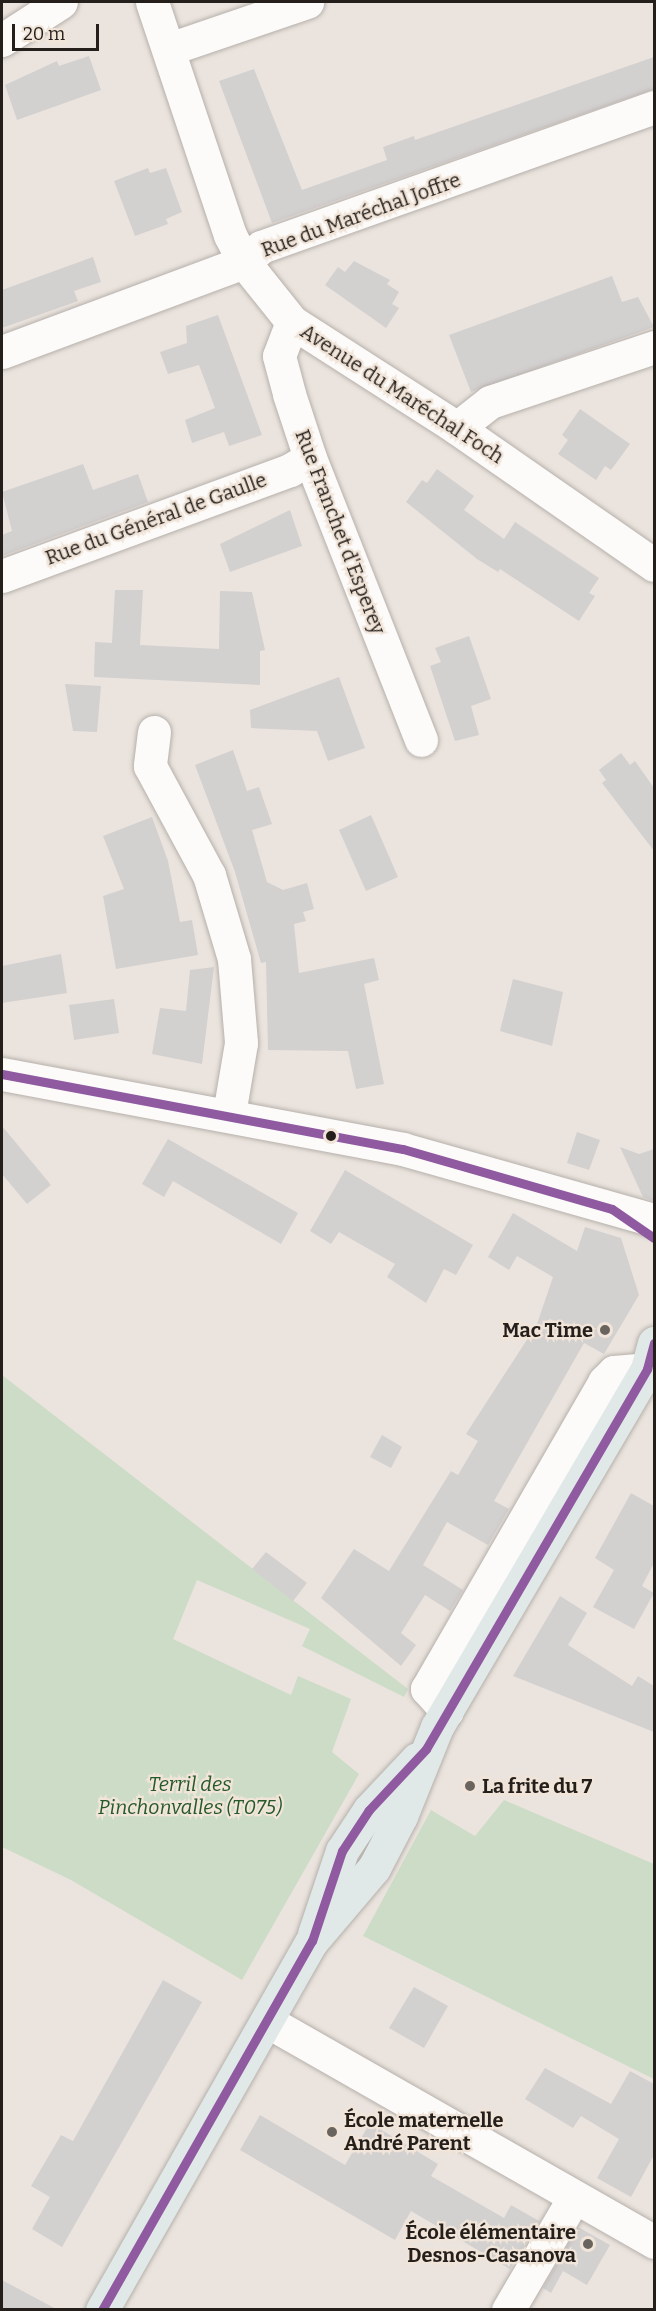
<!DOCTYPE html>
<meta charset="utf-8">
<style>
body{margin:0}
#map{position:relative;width:656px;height:2311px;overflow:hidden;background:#ebe4de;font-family:Bitter,serif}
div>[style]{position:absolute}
.green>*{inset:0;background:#ccdcc7}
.building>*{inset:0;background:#d3d0d0}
.roads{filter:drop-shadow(0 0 2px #b6b0ab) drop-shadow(0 0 2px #b6b0ab)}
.minor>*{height:33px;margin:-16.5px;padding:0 16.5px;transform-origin:16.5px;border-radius:16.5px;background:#fcfbfa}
.major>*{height:33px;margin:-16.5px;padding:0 16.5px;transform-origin:16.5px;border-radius:16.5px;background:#e0e9e8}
.bus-1>*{height:9px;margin:-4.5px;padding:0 4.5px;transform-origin:4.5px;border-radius:4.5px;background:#8f5aa0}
.dots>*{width:16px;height:16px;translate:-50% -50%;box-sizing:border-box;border:3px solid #f1e4d8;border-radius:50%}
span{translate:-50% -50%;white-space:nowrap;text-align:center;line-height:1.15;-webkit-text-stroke:4.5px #f1e4d8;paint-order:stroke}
.street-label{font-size:20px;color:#241f1b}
.poi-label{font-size:20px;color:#241f1b;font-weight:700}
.right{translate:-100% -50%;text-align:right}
.left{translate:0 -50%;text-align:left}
.park-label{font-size:20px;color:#245929;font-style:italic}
.frame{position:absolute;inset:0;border:3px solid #241f1b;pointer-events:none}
.scale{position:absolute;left:12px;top:24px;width:87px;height:27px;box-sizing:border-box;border:3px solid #241f1b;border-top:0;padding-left:8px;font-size:18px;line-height:21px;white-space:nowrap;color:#241f1b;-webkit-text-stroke:4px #f1e4d8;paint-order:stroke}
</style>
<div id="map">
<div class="green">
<i style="clip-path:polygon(2px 1375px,408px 1689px,404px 1697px,302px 1646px,310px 1629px,197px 1580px,173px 1639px,291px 1695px,298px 1676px,351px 1699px,332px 1752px,359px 1774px,242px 1980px,71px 1880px,2px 1847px)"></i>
<i style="clip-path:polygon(504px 1800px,654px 1864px,654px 2079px,363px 1936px,431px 1810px,475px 1836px)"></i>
</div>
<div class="building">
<i style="clip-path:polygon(89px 56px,101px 90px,17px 120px,5px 85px,57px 61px,59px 66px)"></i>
<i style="clip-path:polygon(654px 57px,654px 89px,272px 223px,219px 81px,254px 69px,302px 190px,387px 160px,383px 147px,414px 136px,415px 140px)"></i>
<i style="clip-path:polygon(148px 168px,150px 173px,166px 168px,182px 212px,166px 219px,168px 224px,135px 236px,114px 181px)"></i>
<i style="clip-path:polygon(93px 257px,101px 282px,74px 291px,78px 301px,2px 328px,2px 290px)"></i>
<i style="clip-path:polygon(354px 261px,390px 280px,387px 284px,399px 292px,392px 304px,399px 308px,386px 328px,325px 285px,338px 267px,345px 272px)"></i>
<i style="clip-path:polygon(612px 276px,622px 302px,638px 297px,654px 327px,471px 392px,449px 335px)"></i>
<i style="clip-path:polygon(218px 315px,262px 435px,229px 446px,224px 432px,192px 443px,185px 420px,215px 408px,199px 365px,168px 374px,160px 352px,187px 343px,186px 326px)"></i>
<i style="clip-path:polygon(580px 409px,630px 444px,611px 470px,605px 466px,596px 480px,558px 454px,568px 440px,562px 435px)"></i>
<i style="clip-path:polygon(83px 464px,93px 490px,138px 474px,148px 502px,2px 556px,2px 535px,12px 531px,2px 492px)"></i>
<i style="clip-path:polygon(437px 469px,474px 496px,464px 510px,504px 539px,515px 522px,599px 578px,589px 593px,595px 596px,579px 621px,500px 569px,498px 572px,477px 559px,406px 502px,422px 480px,427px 483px)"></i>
<i style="clip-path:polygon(290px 510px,302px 546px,230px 572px,220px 544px)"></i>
<i style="clip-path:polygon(115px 590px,143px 590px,140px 645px,219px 649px,220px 591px,252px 592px,265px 650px,260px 651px,260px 685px,94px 677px,95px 642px,112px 643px)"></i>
<i style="clip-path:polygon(469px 636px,491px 699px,471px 706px,479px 735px,455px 741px,430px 666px,441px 662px,435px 648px)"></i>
<i style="clip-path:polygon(339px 677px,365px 748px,328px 761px,317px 731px,251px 728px,250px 710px)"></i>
<i style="clip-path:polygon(65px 684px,101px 686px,97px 732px,73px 731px)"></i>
<i style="clip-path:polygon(233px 750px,247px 791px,259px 787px,272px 824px,252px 830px,267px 882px,283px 890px,307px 883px,314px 909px,303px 912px,306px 921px,294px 924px,299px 973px,374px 958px,379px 980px,364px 984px,384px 1084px,356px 1089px,348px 1051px,268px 1050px,266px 962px,261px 963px,235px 872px,195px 765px)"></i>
<i style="clip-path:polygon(621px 753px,630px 765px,635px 761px,654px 788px,654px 851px,602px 783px,606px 780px,599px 770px)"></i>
<i style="clip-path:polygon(371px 815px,398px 877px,366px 891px,339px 830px)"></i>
<i style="clip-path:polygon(152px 817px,168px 861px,180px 922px,192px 920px,198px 955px,116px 969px,103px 896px,124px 889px,103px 836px)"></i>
<i style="clip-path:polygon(61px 954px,67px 993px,2px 1003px,2px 966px)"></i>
<i style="clip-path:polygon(214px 967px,202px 1064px,152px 1054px,160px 1008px,186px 1011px,190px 970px)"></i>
<i style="clip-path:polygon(513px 979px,563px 992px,552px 1046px,500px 1031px)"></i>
<i style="clip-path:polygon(114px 999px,119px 1033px,74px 1040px,69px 1005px)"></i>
<i style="clip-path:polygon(2px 1126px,51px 1185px,27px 1204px,2px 1174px)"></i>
<i style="clip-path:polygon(577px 1132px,600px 1140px,589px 1170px,567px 1163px)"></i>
<i style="clip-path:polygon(168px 1139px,298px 1213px,281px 1244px,173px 1181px,164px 1197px,142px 1184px)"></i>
<i style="clip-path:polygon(620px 1147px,639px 1154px,654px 1149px,654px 1201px,643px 1197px)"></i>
<i style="clip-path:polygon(345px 1170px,473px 1245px,456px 1275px,444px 1269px,426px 1303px,387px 1277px,395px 1264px,339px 1232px,331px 1244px,310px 1231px)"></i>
<i style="clip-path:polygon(513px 1213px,577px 1251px,585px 1227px,621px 1238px,639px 1295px,604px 1354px,584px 1343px,494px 1501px,509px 1509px,488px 1545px,447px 1522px,423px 1565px,463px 1590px,450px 1611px,425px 1595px,401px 1633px,416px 1645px,401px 1666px,321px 1598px,354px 1549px,389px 1571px,451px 1471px,458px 1475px,478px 1441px,466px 1434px,537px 1324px,553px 1277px,517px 1256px,509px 1270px,488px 1257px)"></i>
<i style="clip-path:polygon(382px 1435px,402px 1447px,391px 1468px,370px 1457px)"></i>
<i style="clip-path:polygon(631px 1493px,654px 1506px,654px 1563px,642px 1586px,654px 1593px,634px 1629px,593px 1607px,614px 1570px,595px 1558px)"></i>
<i style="clip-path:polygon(266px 1552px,307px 1583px,293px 1601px,252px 1569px)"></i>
<i style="clip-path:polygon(560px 1596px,587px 1613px,568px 1645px,632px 1686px,638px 1676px,654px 1686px,654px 1732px,513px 1676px)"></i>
<i style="clip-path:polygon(163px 1980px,202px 2002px,62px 2247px,32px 2229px,50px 2197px,31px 2186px,61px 2135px,73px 2141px)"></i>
<i style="clip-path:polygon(414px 1987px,448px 2006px,424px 2048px,389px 2028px)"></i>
<i style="clip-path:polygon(545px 2068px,611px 2104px,630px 2071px,654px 2084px,654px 2155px,631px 2197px,597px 2178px,619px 2139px,581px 2116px,573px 2128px,525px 2099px)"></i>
<i style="clip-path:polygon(260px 2115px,345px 2165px,370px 2123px,438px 2164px,431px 2176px,504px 2218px,511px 2205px,539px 2221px,510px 2269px,411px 2211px,395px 2240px,240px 2150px)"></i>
<i style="clip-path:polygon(578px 2227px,610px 2245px,587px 2285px,563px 2271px,551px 2293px,543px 2288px)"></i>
<i style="clip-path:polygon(2px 2280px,58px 2310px,2px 2310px)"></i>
</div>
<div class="roads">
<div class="minor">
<i style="left:152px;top:2px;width:246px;rotate:71.5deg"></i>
<i style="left:230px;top:235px;width:30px;rotate:63deg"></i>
<i style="left:244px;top:262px;width:77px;rotate:51.3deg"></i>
<i style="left:292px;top:322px;width:196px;rotate:32.7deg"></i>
<i style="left:457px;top:428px;width:240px;rotate:34.8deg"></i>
<i style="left:2px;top:40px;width:70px;rotate:-32.8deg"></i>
<i style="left:169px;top:49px;width:146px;rotate:-18.8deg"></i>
<i style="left:292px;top:322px;width:36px;rotate:111deg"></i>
<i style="left:279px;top:356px;width:39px;rotate:75deg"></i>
<i style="left:289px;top:394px;width:67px;rotate:71.8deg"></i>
<i style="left:310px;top:458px;width:303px;rotate:68.5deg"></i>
<i style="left:2px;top:352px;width:258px;rotate:-20.4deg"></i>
<i style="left:244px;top:262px;width:23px;rotate:-41deg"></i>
<i style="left:261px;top:247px;width:417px;rotate:-19.6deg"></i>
<i style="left:457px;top:428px;width:42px;rotate:-38.2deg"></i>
<i style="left:490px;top:402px;width:173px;rotate:-18.5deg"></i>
<i style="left:2px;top:576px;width:307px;rotate:-20.2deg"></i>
<i style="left:290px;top:470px;width:23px;rotate:-31deg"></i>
<i style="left:154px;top:732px;width:34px;rotate:97deg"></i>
<i style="left:150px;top:766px;width:124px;rotate:61.6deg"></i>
<i style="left:209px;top:875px;width:88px;rotate:73.4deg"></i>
<i style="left:234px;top:959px;width:84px;rotate:85.2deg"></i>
<i style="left:241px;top:1043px;width:72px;rotate:99.6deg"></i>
<i style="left:2px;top:1074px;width:408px;rotate:10.6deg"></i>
<i style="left:403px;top:1149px;width:261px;rotate:15.8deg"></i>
<i style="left:447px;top:1711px;width:30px;rotate:-132deg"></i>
<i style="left:427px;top:1689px;width:354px;rotate:-60deg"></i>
<i style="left:604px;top:1382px;width:14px;rotate:-45deg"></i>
<i style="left:614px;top:1372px;width:33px;rotate:-5deg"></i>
<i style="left:267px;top:2021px;width:446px;rotate:29.7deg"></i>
<i style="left:508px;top:2310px;width:129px;rotate:-59.6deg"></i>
</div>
<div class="major">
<i style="left:314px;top:1934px;width:88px;rotate:-71.4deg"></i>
<i style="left:342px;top:1851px;width:49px;rotate:-56.6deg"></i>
<i style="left:369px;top:1810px;width:70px;rotate:-46.7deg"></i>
<i style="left:102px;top:2310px;width:425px;rotate:-60.4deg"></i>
<i style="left:312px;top:1941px;width:96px;rotate:-49.7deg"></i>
<i style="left:374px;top:1868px;width:59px;rotate:-62.6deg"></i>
<i style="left:401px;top:1816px;width:96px;rotate:-68deg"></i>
<i style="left:437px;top:1727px;width:415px;rotate:-59.6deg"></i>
<i style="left:647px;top:1369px;width:27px;rotate:-75deg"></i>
</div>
</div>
<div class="bus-1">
<i style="left:2px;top:1074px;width:408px;rotate:10.6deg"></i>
<i style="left:403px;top:1149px;width:217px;rotate:16deg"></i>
<i style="left:612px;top:1209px;width:51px;rotate:34.6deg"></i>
<i style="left:102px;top:2310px;width:425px;rotate:-60.4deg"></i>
<i style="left:312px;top:1941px;width:95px;rotate:-71.6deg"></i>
<i style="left:342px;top:1851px;width:49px;rotate:-56.6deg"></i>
<i style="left:369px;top:1810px;width:83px;rotate:-46.9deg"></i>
<i style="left:426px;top:1749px;width:440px;rotate:-59.8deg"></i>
<i style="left:647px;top:1369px;width:27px;rotate:-75deg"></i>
</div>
<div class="dots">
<i style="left:331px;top:1136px;background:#241f1b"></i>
<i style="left:605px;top:1330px;background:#6a645f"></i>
<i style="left:470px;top:1786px;background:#6a645f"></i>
<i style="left:332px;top:2132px;background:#6a645f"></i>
<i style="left:588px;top:2244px;background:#6a645f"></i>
</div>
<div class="street-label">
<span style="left:361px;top:215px;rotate:-20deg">Rue du Maréchal Joffre</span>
<span style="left:402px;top:394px;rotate:33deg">Avenue du Maréchal Foch</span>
<span style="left:156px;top:519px;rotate:-20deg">Rue du Général de Gaulle</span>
<span style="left:340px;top:532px;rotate:69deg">Rue Franchet d'Esperey</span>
</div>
<div class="poi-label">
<span class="right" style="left:593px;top:1330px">Mac Time</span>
<span class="left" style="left:482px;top:1786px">La frite du 7</span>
<span class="left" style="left:344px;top:2132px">École maternelle<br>André Parent</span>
<span class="right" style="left:576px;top:2244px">École élémentaire<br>Desnos-Casanova</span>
</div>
<div class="park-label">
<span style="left:190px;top:1796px">Terril des<br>Pinchonvalles (T075)</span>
</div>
<div class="frame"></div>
<div class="scale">20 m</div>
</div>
